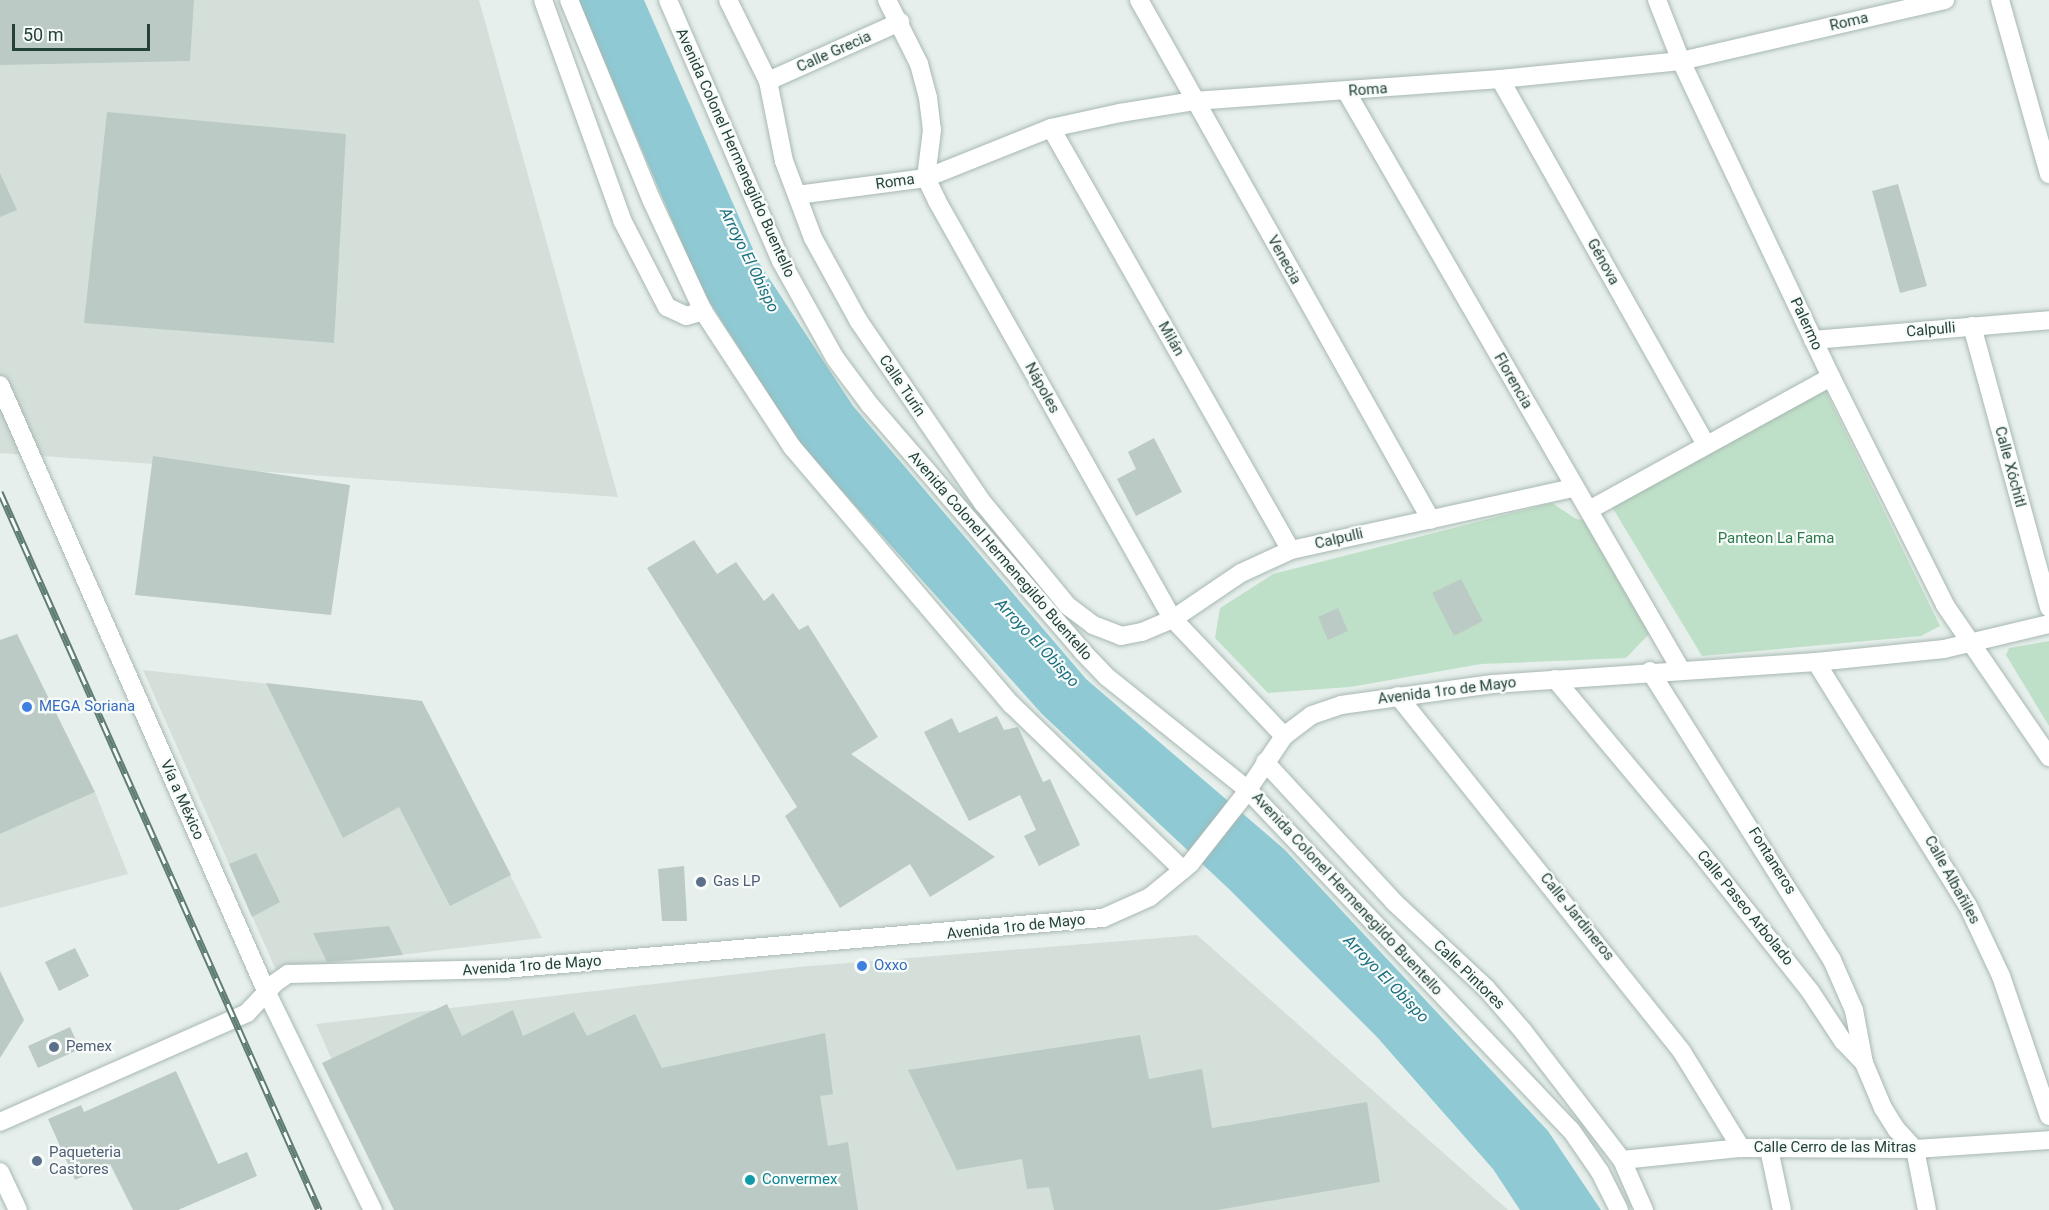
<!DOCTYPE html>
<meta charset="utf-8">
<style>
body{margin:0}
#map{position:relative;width:2049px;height:1210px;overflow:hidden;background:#e6efeb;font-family:Roboto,sans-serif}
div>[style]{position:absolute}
.built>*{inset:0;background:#d4dfda}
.green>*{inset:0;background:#bfe0c8}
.water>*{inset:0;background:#8ec9d4}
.building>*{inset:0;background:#bbcac4}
.roads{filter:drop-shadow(0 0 2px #a8b8b2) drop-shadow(0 0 2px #a8b8b2)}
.street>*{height:18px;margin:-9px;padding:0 9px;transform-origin:9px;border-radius:9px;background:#fff}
.secondary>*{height:18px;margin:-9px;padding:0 9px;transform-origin:9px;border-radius:9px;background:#fff}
.rail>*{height:7px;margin-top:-3.5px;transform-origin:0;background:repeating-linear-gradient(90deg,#f7fbf9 0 14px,#5f7d75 0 28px);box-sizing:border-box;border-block:2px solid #5f7d75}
.dots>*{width:16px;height:16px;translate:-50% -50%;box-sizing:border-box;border:3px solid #f7fbf9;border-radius:50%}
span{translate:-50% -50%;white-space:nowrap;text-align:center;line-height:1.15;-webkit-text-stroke:4.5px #f7fbf9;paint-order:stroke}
.street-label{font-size:15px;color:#24423a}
.park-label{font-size:15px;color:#2d7a4b}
.shop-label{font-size:15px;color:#366cbe}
.left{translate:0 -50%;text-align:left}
.service-label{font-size:15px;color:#4e5e75}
.culture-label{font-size:15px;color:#0d838f}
.water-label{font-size:16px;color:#1c6f80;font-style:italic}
.scale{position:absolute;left:12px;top:24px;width:138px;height:27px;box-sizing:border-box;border:3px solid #24423a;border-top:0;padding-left:8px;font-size:18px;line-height:21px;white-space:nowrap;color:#24423a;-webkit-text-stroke:4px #f7fbf9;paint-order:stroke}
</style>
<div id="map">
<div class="built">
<i style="clip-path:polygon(0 0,479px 0,618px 497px,0 453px)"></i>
<i style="clip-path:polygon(143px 670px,422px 701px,542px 938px,276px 970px)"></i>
<i style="clip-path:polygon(95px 792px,128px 874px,0 908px,0 834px)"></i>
<i style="clip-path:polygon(1197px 935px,1508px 1210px,398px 1210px,316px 1024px,798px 967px)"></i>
</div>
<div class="green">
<i style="clip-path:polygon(1824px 388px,1940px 626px,1921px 636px,1702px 656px,1609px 502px)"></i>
<i style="clip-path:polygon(1552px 503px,1576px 519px,1584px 520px,1650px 633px,1626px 658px,1481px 664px,1350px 687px,1268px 693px,1215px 638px,1220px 608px,1273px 574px)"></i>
<i style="clip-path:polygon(2049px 641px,2049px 726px,2006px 655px,2009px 648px)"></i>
</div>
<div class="water">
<i style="clip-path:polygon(578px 0,644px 0,759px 263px,853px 406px,1086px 679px,1285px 850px,1548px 1131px,1601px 1210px,1520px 1210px,1493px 1169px,1377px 1037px,1229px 889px,1042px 714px,800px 444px,702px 290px)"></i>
</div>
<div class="building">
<i style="clip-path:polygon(0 0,194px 0,190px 61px,0 65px)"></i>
<i style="clip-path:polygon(107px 112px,346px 134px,334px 343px,84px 323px)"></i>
<i style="clip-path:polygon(0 173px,17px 210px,0 217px)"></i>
<i style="clip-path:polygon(1898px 184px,1927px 286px,1900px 293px,1872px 191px)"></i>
<i style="clip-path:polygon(1154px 438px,1182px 492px,1136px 516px,1117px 479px,1136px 469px,1128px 452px)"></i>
<i style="clip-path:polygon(153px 456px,350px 485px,331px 615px,135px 595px)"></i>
<i style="clip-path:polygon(694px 540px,717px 574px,736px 562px,764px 601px,773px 593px,799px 630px,808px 625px,878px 737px,851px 754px,995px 857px,930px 897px,910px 864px,840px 908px,785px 816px,797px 807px,647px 568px)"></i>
<i style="clip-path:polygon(1461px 579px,1483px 621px,1454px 636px,1432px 593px)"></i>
<i style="clip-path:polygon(1338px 608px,1348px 631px,1328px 640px,1318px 617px)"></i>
<i style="clip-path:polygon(17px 634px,95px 792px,0 834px,0 640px)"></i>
<i style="clip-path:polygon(266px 683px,422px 701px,511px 875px,450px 906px,399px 807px,343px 838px)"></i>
<i style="clip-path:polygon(997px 716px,1004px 730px,1018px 727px,1043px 782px,1050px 779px,1080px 845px,1039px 866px,1024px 836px,1036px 830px,1020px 795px,969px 821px,924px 732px,952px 718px,959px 733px)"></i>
<i style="clip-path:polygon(256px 853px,280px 902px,252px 917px,229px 864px)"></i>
<i style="clip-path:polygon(684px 866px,687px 921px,662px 921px,658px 869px)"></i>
<i style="clip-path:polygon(389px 926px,403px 955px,327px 962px,313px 933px)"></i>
<i style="clip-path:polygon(75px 948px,89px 976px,59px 991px,45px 962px)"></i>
<i style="clip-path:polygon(0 971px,24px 1020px,0 1058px)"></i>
<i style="clip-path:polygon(447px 1004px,462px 1036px,513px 1010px,523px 1036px,574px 1012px,587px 1036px,635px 1014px,662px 1068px,825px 1033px,833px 1094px,820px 1096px,828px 1146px,848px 1142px,858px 1210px,394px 1210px,322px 1063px)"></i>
<i style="clip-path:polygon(70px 1027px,80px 1049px,38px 1068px,28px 1046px)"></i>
<i style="clip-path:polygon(1140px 1035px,1149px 1079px,1202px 1069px,1212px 1128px,1367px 1102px,1380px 1182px,1217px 1210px,1054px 1210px,1049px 1187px,1027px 1189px,1022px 1159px,957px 1170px,908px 1070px)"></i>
<i style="clip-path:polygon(176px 1071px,218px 1164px,247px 1152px,257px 1176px,178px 1210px,133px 1210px,110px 1164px,75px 1180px,48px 1119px,81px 1105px,84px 1112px)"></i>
</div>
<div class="roads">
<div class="street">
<i style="left:543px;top:0;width:234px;rotate:70.2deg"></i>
<i style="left:622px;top:220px;width:98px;rotate:62.7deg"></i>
<i style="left:667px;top:307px;width:21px;rotate:25deg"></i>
<i style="left:686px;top:316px;width:18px;rotate:-16deg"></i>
<i style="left:569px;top:0;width:215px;rotate:67.6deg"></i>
<i style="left:651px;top:199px;width:123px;rotate:65.1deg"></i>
<i style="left:703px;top:311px;width:163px;rotate:56.8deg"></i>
<i style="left:792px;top:447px;width:338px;rotate:49.6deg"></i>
<i style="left:1011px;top:704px;width:239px;rotate:44deg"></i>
<i style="left:728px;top:0;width:90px;rotate:63.7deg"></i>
<i style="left:768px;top:81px;width:82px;rotate:78.7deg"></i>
<i style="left:784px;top:161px;width:82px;rotate:69.4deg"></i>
<i style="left:813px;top:238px;width:94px;rotate:61.2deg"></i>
<i style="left:858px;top:320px;width:222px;rotate:55.7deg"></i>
<i style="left:983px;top:503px;width:134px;rotate:50.5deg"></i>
<i style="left:1068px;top:606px;width:31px;rotate:37deg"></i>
<i style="left:1093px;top:625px;width:30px;rotate:21deg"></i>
<i style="left:1121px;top:636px;width:21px;rotate:-11deg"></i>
<i style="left:1142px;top:632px;width:34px;rotate:-23deg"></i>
<i style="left:1173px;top:619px;width:82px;rotate:-34.1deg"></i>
<i style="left:1241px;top:573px;width:55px;rotate:-24.7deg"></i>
<i style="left:1291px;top:550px;width:290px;rotate:-12.4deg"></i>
<i style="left:887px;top:0;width:72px;rotate:63.4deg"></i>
<i style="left:919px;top:64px;width:35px;rotate:75deg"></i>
<i style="left:928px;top:98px;width:32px;rotate:83deg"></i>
<i style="left:932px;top:130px;width:48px;rotate:97.1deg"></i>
<i style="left:926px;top:178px;width:25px;rotate:64deg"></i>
<i style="left:937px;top:201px;width:480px;rotate:60.6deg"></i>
<i style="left:1173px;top:619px;width:161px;rotate:46.5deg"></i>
<i style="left:1139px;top:0;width:596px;rotate:60.68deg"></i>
<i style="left:2000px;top:0;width:181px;rotate:74.3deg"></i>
<i style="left:1500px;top:79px;width:419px;rotate:60.6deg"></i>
<i style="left:768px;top:81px;width:145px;rotate:-24.1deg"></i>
<i style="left:1346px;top:91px;width:669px;rotate:59.95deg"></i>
<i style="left:1051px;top:128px;width:485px;rotate:60.4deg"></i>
<i style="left:797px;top:195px;width:130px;rotate:-7.5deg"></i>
<i style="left:926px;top:178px;width:135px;rotate:-21.8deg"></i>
<i style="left:1051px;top:128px;width:71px;rotate:-12.3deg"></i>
<i style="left:1120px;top:113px;width:75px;rotate:-9.2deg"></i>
<i style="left:1194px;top:101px;width:307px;rotate:-4.1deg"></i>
<i style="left:1500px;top:79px;width:182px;rotate:-5.7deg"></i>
<i style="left:1681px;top:61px;width:271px;rotate:-13deg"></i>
<i style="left:1972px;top:326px;width:292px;rotate:74.7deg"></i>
<i style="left:1813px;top:340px;width:237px;rotate:-4.8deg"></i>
<i style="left:0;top:385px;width:664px;rotate:66.29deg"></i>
<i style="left:267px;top:993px;width:242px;rotate:64deg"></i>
<i style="left:1589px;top:510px;width:276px;rotate:-28.8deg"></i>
<i style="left:1969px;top:640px;width:142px;rotate:55.6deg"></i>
<i style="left:1816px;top:662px;width:287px;rotate:58.1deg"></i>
<i style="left:1968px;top:906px;width:77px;rotate:64.8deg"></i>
<i style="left:2001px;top:976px;width:148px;rotate:71.1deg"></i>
<i style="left:1650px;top:671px;width:342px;rotate:57.8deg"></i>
<i style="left:1832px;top:960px;width:55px;rotate:66.3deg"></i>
<i style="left:1854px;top:1010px;width:54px;rotate:79.3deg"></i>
<i style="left:1555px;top:679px;width:224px;rotate:50.1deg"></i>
<i style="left:1699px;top:851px;width:179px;rotate:51.6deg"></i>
<i style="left:1810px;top:991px;width:60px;rotate:56.6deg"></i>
<i style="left:1843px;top:1041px;width:30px;rotate:46deg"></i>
<i style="left:1864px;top:1063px;width:49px;rotate:67.1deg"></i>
<i style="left:1883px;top:1108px;width:26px;rotate:58deg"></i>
<i style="left:1897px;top:1130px;width:26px;rotate:47deg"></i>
<i style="left:1915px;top:1149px;width:62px;rotate:78.9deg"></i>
<i style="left:1398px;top:696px;width:455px;rotate:51.4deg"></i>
<i style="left:1682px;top:1052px;width:113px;rotate:58.4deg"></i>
<i style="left:1265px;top:762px;width:190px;rotate:47.3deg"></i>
<i style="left:1394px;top:902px;width:126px;rotate:43.1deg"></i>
<i style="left:1486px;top:988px;width:57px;rotate:49.3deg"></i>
<i style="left:1523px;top:1031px;width:163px;rotate:52.5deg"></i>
<i style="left:1622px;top:1160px;width:55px;rotate:66.3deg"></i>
<i style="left:1769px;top:1149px;width:62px;rotate:78deg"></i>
<i style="left:1622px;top:1160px;width:120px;rotate:-5.8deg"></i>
<i style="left:1741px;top:1148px;width:174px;rotate:0.3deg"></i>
<i style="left:1915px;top:1149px;width:134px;rotate:-3.8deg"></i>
</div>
<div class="secondary">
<i style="left:668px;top:0;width:284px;rotate:66.6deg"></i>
<i style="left:781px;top:261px;width:111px;rotate:60.9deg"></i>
<i style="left:835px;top:358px;width:59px;rotate:53.3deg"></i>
<i style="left:870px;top:405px;width:325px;rotate:49.2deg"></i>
<i style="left:1082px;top:651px;width:36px;rotate:46deg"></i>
<i style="left:1107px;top:677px;width:179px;rotate:38.7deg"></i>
<i style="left:1247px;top:789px;width:470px;rotate:46.5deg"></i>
<i style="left:1571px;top:1130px;width:51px;rotate:55.4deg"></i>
<i style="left:1600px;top:1172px;width:42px;rotate:63.4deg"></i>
<i style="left:1657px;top:0;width:66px;rotate:68.5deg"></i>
<i style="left:1681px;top:61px;width:350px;rotate:64.6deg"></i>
<i style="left:1831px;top:377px;width:255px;rotate:63.4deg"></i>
<i style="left:1945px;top:605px;width:42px;rotate:55.6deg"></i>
<i style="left:0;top:1122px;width:270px;rotate:-23.8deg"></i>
<i style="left:247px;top:1013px;width:41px;rotate:-47deg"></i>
<i style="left:275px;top:983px;width:16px;rotate:-35deg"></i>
<i style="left:288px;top:974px;width:216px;rotate:-1.3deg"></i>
<i style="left:504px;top:969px;width:601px;rotate:-4.87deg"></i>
<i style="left:1103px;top:918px;width:51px;rotate:-24.1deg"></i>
<i style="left:1150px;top:897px;width:52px;rotate:-39.5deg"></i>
<i style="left:1190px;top:864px;width:85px;rotate:-51.7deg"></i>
<i style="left:1243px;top:797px;width:73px;rotate:-56.1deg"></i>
<i style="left:1284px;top:736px;width:35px;rotate:-37deg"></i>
<i style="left:1312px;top:715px;width:31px;rotate:-19deg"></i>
<i style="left:1341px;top:705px;width:153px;rotate:-7.9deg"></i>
<i style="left:1493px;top:684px;width:324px;rotate:-3.9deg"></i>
<i style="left:1816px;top:662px;width:129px;rotate:-5.8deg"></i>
<i style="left:1944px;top:649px;width:108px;rotate:-13.4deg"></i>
<i style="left:0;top:1172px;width:42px;rotate:64.7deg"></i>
</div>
</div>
<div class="rail">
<i style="left:0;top:492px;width:786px;rotate:66.04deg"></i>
</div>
<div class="dots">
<i style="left:27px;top:707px;background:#3f7fe0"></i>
<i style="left:701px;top:882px;background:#5c6f8a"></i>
<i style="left:862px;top:966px;background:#3f7fe0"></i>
<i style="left:54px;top:1047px;background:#5c6f8a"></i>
<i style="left:37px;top:1161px;background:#5c6f8a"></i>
<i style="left:750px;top:1180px;background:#0f9aa8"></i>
</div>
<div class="street-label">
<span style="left:1849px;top:22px;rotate:-13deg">Roma</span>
<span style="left:834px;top:52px;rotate:-24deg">Calle Grecia</span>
<span style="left:1368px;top:90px;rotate:-4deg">Roma</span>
<span style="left:735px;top:153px;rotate:66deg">Avenida Colonel Hermenegildo Buentello</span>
<span style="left:895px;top:182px;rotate:-8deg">Roma</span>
<span style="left:1284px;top:260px;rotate:61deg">Venecia</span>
<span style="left:1603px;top:262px;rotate:61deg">Génova</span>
<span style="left:1806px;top:324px;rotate:65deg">Palermo</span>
<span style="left:1931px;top:330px;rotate:-5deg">Calpulli</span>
<span style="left:1171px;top:339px;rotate:60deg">Milán</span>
<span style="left:1513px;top:381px;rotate:60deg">Florencia</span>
<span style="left:902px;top:386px;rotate:56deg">Calle Turín</span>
<span style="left:1042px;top:388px;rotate:61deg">Nápoles</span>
<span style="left:2010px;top:467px;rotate:75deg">Calle Xóchitl</span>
<span style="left:1339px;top:539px;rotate:-13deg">Calpulli</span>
<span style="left:1000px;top:556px;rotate:49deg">Avenida Colonel Hermenegildo Buentello</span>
<span style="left:1447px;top:691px;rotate:-7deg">Avenida 1ro de Mayo</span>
<span style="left:182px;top:800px;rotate:66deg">Vía a México</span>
<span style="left:1772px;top:861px;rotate:58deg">Fontaneros</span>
<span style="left:1952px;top:880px;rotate:61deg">Calle Albañiles</span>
<span style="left:1347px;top:894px;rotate:47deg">Avenida Colonel Hermenegildo Buentello</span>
<span style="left:1745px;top:908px;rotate:51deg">Calle Paseo Arbolado</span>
<span style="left:1577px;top:917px;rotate:51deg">Calle Jardineros</span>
<span style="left:1016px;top:927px;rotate:-6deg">Avenida 1ro de Mayo</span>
<span style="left:532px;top:966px;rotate:-4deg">Avenida 1ro de Mayo</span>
<span style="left:1469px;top:975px;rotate:44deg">Calle Pintores</span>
<span style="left:1835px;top:1148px">Calle Cerro de las Mitras</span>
</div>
<div class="park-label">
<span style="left:1776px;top:539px">Panteon La Fama</span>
</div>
<div class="shop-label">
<span class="left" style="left:39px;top:707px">MEGA Soriana</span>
<span class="left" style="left:874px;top:966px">Oxxo</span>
</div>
<div class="service-label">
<span class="left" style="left:713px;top:882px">Gas LP</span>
<span class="left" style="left:66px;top:1047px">Pemex</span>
<span class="left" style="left:49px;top:1161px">Paqueteria<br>Castores</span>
</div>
<div class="culture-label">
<span class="left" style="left:762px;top:1180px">Convermex</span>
</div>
<div class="water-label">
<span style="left:749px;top:260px;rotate:64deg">Arroyo El Obispo</span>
<span style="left:1037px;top:643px;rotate:47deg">Arroyo El Obispo</span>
<span style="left:1386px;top:979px;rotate:46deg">Arroyo El Obispo</span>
</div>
<div class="scale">50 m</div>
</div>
